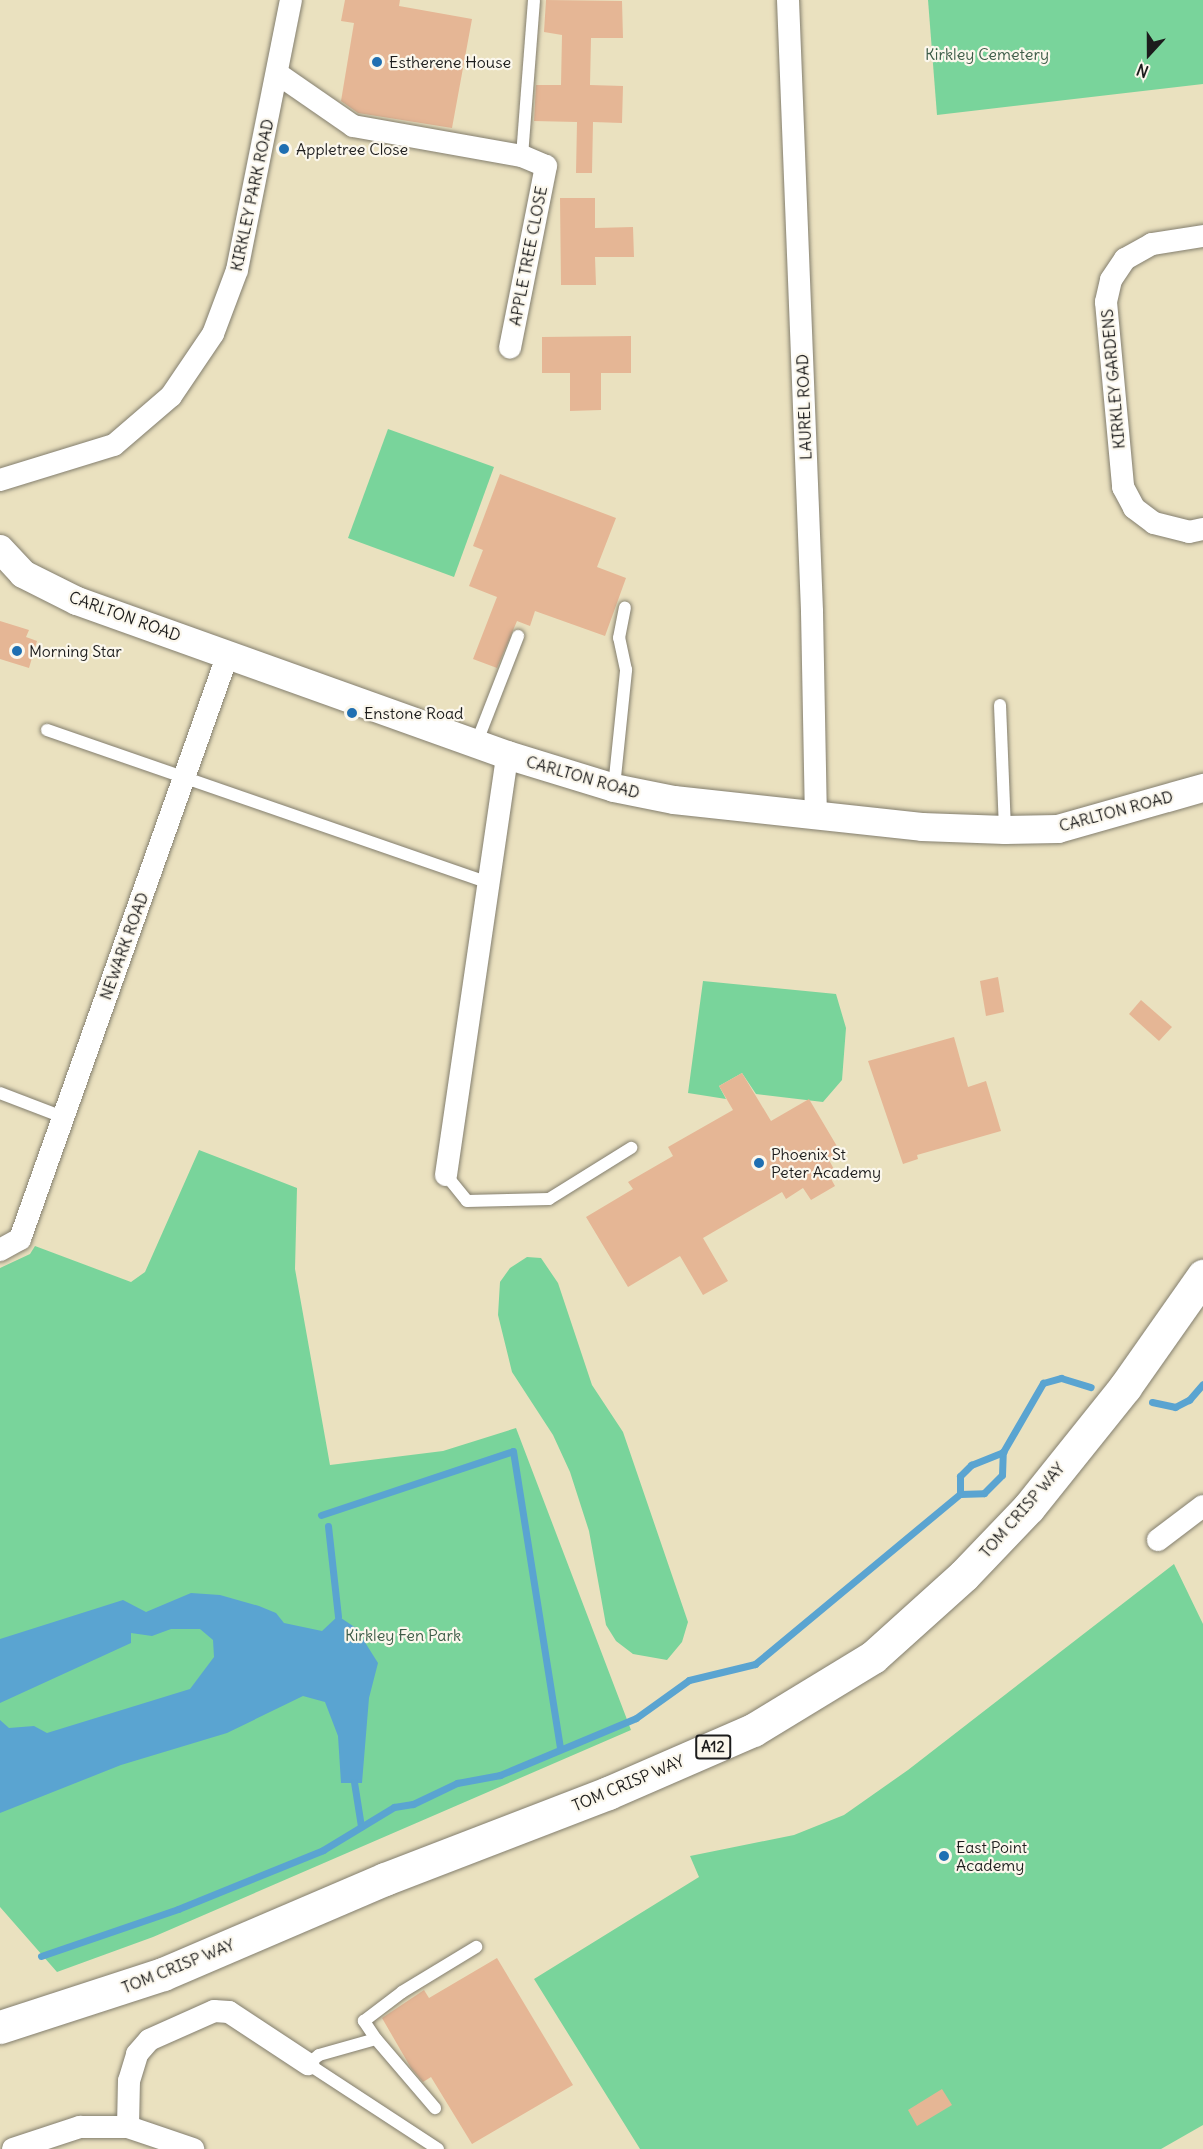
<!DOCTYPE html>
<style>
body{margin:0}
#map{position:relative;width:1203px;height:2149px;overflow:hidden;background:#eae1bf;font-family:Delius,sans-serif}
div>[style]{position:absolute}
.green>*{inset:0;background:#79d49b}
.water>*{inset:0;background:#5aa4d1}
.stream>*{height:7px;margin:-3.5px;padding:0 3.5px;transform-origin:3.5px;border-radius:3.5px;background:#5aa4d1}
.building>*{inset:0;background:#e5b695}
.roads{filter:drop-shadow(0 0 2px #837e6e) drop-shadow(0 0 2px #837e6e)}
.service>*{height:12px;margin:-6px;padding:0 6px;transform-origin:6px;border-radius:6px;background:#fff}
.minor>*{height:22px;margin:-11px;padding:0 11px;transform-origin:11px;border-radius:11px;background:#fff}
.tertiary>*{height:28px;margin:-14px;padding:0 14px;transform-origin:14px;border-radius:14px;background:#fff}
.trunk>*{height:33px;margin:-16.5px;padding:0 16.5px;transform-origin:16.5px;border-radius:16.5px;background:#fff}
.dots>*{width:16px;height:16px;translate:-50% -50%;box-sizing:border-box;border:3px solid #fbf7ec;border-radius:50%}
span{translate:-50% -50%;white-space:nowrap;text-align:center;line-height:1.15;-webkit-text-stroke:4.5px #fbf7ec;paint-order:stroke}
.shield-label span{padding:2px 4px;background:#fbf7ec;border:2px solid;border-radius:4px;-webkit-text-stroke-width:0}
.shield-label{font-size:15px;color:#1c1c1c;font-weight:700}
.park-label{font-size:16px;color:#3d5c48}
.poi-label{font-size:16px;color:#1c1c1c}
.left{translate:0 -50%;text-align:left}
.street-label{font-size:16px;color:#1c1c1c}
.north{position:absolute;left:1119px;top:24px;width:60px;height:60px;-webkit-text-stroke:4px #fbf7ec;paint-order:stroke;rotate:201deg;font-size:16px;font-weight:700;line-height:24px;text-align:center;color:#1c1c1c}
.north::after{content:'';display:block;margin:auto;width:21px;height:27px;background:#1c1c1c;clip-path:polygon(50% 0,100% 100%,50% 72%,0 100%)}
</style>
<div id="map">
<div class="green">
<i style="clip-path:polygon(928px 0,1203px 0,1203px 84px,937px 115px)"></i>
<i style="clip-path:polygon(388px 429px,494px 467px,454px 577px,348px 538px)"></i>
<i style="clip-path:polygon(703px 981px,836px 994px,846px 1028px,842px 1080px,823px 1102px,756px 1094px,742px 1073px,719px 1086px,726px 1099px,688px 1093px)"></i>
<i style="clip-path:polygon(199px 1150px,297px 1188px,295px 1269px,330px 1465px,443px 1451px,516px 1428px,631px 1730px,153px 1937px,57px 1972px,0 1907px,0 1268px,30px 1254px,35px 1246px,131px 1282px,145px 1272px)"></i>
<i style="clip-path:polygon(527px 1257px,541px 1258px,558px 1283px,592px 1385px,623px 1432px,688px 1622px,682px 1642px,667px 1660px,633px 1654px,616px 1641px,606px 1625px,589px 1531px,570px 1472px,553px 1435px,512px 1372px,498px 1315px,500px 1282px,510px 1268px)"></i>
<i style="clip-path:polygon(1174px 1564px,1203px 1624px,1203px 2125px,1161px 2149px,640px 2149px,534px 1979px,699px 1877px,690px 1856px,794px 1835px,844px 1815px,908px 1770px)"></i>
</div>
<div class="water">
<i style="clip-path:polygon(191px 1593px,220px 1595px,259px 1606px,276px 1613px,284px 1623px,322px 1631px,338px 1616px,356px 1628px,378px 1663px,369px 1698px,362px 1783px,341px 1783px,338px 1736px,325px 1702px,303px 1696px,227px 1733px,121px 1765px,0 1813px,0 1720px,9px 1728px,34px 1726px,47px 1733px,190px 1689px,214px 1657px,213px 1640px,200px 1629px,171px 1629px,152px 1636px,131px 1633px,131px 1643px,0 1703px,0 1639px,123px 1600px,146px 1612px)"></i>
</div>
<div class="stream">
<i style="left:1152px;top:1402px;width:24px;rotate:12deg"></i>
<i style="left:1175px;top:1407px;width:16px;rotate:-27deg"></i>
<i style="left:1189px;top:1400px;width:21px;rotate:-49deg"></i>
<i style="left:960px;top:1494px;width:24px;rotate:-2deg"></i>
<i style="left:984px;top:1493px;width:25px;rotate:-45deg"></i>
<i style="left:1002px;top:1475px;width:23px;rotate:-88deg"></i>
<i style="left:321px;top:1515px;width:202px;rotate:-18.4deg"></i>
<i style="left:513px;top:1451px;width:301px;rotate:81deg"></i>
<i style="left:328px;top:1526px;width:91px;rotate:83.7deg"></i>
<i style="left:354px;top:1782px;width:45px;rotate:81deg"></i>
<i style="left:41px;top:1956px;width:145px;rotate:-18.9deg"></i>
<i style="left:178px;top:1909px;width:157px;rotate:-22.1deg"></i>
<i style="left:323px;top:1850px;width:83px;rotate:-31.2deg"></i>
<i style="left:394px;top:1807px;width:19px;rotate:-9deg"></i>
<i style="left:413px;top:1804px;width:49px;rotate:-25.5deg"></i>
<i style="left:457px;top:1783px;width:44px;rotate:-10.5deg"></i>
<i style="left:500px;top:1775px;width:147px;rotate:-22.7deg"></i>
<i style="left:636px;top:1718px;width:65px;rotate:-35.6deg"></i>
<i style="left:689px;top:1680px;width:68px;rotate:-13.6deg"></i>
<i style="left:755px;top:1664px;width:266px;rotate:-39.7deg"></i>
<i style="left:960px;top:1494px;width:18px;rotate:-90deg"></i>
<i style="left:960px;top:1476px;width:16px;rotate:-45deg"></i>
<i style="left:971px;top:1465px;width:35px;rotate:-22deg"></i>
<i style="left:1003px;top:1452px;width:80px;rotate:-59.9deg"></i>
<i style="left:1043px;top:1383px;width:19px;rotate:-16deg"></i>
<i style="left:1061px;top:1378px;width:31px;rotate:17deg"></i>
</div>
<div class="building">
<i style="clip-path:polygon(345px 0,400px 0,399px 6px,472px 19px,452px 128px,358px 113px,341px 101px,354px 23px,341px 21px)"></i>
<i style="clip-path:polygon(546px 0,622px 1px,623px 38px,591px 38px,590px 85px,623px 86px,622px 123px,593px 122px,592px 173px,576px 173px,577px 122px,534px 121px,536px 85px,561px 85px,562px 35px,544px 32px)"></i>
<i style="clip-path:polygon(560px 198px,595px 198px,595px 228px,633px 227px,634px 257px,595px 257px,596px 285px,561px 285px)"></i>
<i style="clip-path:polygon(631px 336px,631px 373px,601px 373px,601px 410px,570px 411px,570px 373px,542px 373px,542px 337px)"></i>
<i style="clip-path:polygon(500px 474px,616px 518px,597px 567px,626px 578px,605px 636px,535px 611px,530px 626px,517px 621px,497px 668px,473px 659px,497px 597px,469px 586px,483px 550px,473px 546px)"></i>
<i style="clip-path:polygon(0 621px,29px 630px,26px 637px,37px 641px,29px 668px,0 659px)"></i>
<i style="clip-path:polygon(998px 977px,1004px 1012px,986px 1016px,980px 981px)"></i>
<i style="clip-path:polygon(1141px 1000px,1172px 1027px,1159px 1041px,1129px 1014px)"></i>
<i style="clip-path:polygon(954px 1037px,968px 1087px,986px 1081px,1001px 1131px,917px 1155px,918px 1159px,903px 1164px,868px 1061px)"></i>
<i style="clip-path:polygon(742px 1073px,771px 1121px,809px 1099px,841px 1153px,829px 1160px,836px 1173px,830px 1177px,835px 1186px,811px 1200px,803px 1188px,786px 1199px,782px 1192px,703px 1238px,728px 1281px,703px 1295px,680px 1256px,628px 1287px,586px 1217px,633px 1189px,628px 1182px,673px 1156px,668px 1147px,733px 1110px,719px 1086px)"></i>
<i style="clip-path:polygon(497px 1958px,573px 2085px,472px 2144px,431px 2077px,423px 2082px,411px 2068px,382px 2018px,424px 1990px,429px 1998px)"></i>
<i style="clip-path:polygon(942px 2089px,952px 2105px,917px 2126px,908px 2110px)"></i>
</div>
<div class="roads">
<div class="service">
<i style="left:522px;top:156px;width:156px;rotate:-85.6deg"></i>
<i style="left:1000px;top:705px;width:125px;rotate:87.7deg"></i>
<i style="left:47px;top:730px;width:466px;rotate:19.1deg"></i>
<i style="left:476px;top:744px;width:116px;rotate:-68.7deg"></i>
<i style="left:614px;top:787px;width:118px;rotate:-84.1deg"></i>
<i style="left:626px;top:670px;width:33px;rotate:-102deg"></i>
<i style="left:619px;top:638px;width:31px;rotate:-79deg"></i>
<i style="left:0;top:1093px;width:67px;rotate:20.9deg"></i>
<i style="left:446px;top:1175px;width:33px;rotate:51deg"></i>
<i style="left:467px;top:1201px;width:82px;rotate:-1.4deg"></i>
<i style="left:549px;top:1199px;width:97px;rotate:-31.9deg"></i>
<i style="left:376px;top:2039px;width:91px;rotate:49.5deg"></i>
<i style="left:438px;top:2149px;width:155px;rotate:-146.8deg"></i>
<i style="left:308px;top:2064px;width:14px;rotate:-39deg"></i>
<i style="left:319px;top:2055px;width:59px;rotate:-15.7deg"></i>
<i style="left:376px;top:2039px;width:22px;rotate:-124deg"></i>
<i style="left:364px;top:2021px;width:48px;rotate:-37.3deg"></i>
<i style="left:402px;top:1992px;width:87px;rotate:-31.3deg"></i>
</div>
<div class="minor">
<i style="left:788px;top:0;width:612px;rotate:87.75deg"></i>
<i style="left:812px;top:612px;width:203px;rotate:88.9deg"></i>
<i style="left:278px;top:74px;width:91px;rotate:34.7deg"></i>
<i style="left:353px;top:126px;width:172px;rotate:10.1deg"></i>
<i style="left:522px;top:156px;width:26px;rotate:23deg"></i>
<i style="left:546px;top:166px;width:185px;rotate:101.2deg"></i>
<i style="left:1203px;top:236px;width:52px;rotate:171.1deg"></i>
<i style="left:1152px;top:244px;width:31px;rotate:151deg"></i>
<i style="left:1125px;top:259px;width:25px;rotate:124deg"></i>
<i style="left:1111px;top:280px;width:23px;rotate:103deg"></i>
<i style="left:1106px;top:302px;width:186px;rotate:84.7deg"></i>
<i style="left:1123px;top:487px;width:24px;rotate:62deg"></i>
<i style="left:1134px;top:508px;width:25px;rotate:37deg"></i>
<i style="left:1154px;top:523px;width:36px;rotate:14deg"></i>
<i style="left:1189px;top:532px;width:14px;rotate:-12deg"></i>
<i style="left:0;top:480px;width:119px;rotate:-17.1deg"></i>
<i style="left:114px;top:445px;width:75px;rotate:-40.7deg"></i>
<i style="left:171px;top:396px;width:75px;rotate:-55.9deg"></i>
<i style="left:213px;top:334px;width:68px;rotate:-69.4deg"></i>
<i style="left:237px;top:270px;width:275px;rotate:-78.7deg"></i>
<i style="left:446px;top:1175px;width:424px;rotate:-81.7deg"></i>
<i style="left:0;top:1250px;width:23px;rotate:-29deg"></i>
<i style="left:20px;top:1239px;width:621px;rotate:-70.43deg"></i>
<i style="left:1158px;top:1540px;width:56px;rotate:-37.1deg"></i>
<i style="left:128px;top:2127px;width:46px;rotate:-88.8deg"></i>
<i style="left:129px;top:2081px;width:28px;rotate:-73deg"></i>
<i style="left:137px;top:2054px;width:18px;rotate:-49deg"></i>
<i style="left:149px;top:2040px;width:71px;rotate:-24deg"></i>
<i style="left:214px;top:2011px;width:15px;rotate:4deg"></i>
<i style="left:229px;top:2012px;width:95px;rotate:33.4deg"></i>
<i style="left:13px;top:2149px;width:71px;rotate:-18.2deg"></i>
<i style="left:80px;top:2127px;width:48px"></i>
<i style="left:128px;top:2127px;width:69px;rotate:18.7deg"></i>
</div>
<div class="tertiary">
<i style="left:0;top:549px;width:34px;rotate:47deg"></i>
<i style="left:23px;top:574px;width:60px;rotate:26.6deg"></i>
<i style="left:77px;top:601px;width:457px;rotate:19.7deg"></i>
<i style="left:507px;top:755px;width:112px;rotate:17.1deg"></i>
<i style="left:614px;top:788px;width:61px;rotate:11.3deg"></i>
<i style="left:674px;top:800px;width:249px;rotate:6.2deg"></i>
<i style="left:922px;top:827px;width:83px;rotate:2.1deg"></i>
<i style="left:1005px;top:830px;width:53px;rotate:-1.1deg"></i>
<i style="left:1058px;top:829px;width:151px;rotate:-15.8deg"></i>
</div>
<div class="trunk">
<i style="left:0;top:2027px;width:171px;rotate:-18deg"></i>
<i style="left:163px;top:1974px;width:241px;rotate:-23.2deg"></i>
<i style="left:385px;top:1879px;width:239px;rotate:-21.1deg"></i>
<i style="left:608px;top:1793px;width:158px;rotate:-23.5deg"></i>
<i style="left:753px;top:1730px;width:140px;rotate:-31.3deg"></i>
<i style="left:873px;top:1657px;width:122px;rotate:-42deg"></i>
<i style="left:964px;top:1575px;width:94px;rotate:-46.3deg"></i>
<i style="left:1029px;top:1507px;width:154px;rotate:-51.3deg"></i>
<i style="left:1125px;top:1387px;width:136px;rotate:-54.9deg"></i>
</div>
</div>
<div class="dots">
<i style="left:377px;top:62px;background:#1f6fb2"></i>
<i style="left:284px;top:149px;background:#1f6fb2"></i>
<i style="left:17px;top:651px;background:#1f6fb2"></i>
<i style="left:352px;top:713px;background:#1f6fb2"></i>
<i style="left:759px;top:1163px;background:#1f6fb2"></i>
<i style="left:944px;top:1856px;background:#1f6fb2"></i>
</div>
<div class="shield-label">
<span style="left:713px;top:1747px">A12</span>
</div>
<div class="park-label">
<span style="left:987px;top:54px">Kirkley Cemetery</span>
<span style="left:403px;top:1635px">Kirkley Fen Park</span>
</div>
<div class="poi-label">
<span class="left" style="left:389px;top:62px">Estherene House</span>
<span class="left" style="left:296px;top:149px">Appletree Close</span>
<span class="left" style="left:29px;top:651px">Morning Star</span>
<span class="left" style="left:364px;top:713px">Enstone Road</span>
<span class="left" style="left:771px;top:1163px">Phoenix St<br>Peter Academy</span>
<span class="left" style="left:956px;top:1856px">East Point<br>Academy</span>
</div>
<div class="street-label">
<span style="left:252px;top:195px;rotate:-78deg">KIRKLEY PARK ROAD</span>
<span style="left:528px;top:256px;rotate:-79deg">APPLE TREE CLOSE</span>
<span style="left:1113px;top:379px;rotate:-95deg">KIRKLEY GARDENS</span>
<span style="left:804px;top:407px;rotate:-92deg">LAUREL ROAD</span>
<span style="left:125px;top:616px;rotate:20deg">CARLTON ROAD</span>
<span style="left:583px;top:777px;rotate:16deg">CARLTON ROAD</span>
<span style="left:1116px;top:811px;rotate:-15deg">CARLTON ROAD</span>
<span style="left:124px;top:946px;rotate:-70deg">NEWARK ROAD</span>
<span style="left:1022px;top:1510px;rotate:-49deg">TOM CRISP WAY</span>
<span style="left:628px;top:1783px;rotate:-23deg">TOM CRISP WAY</span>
<span style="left:178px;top:1966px;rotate:-22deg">TOM CRISP WAY</span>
</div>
<div class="north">N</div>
</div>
